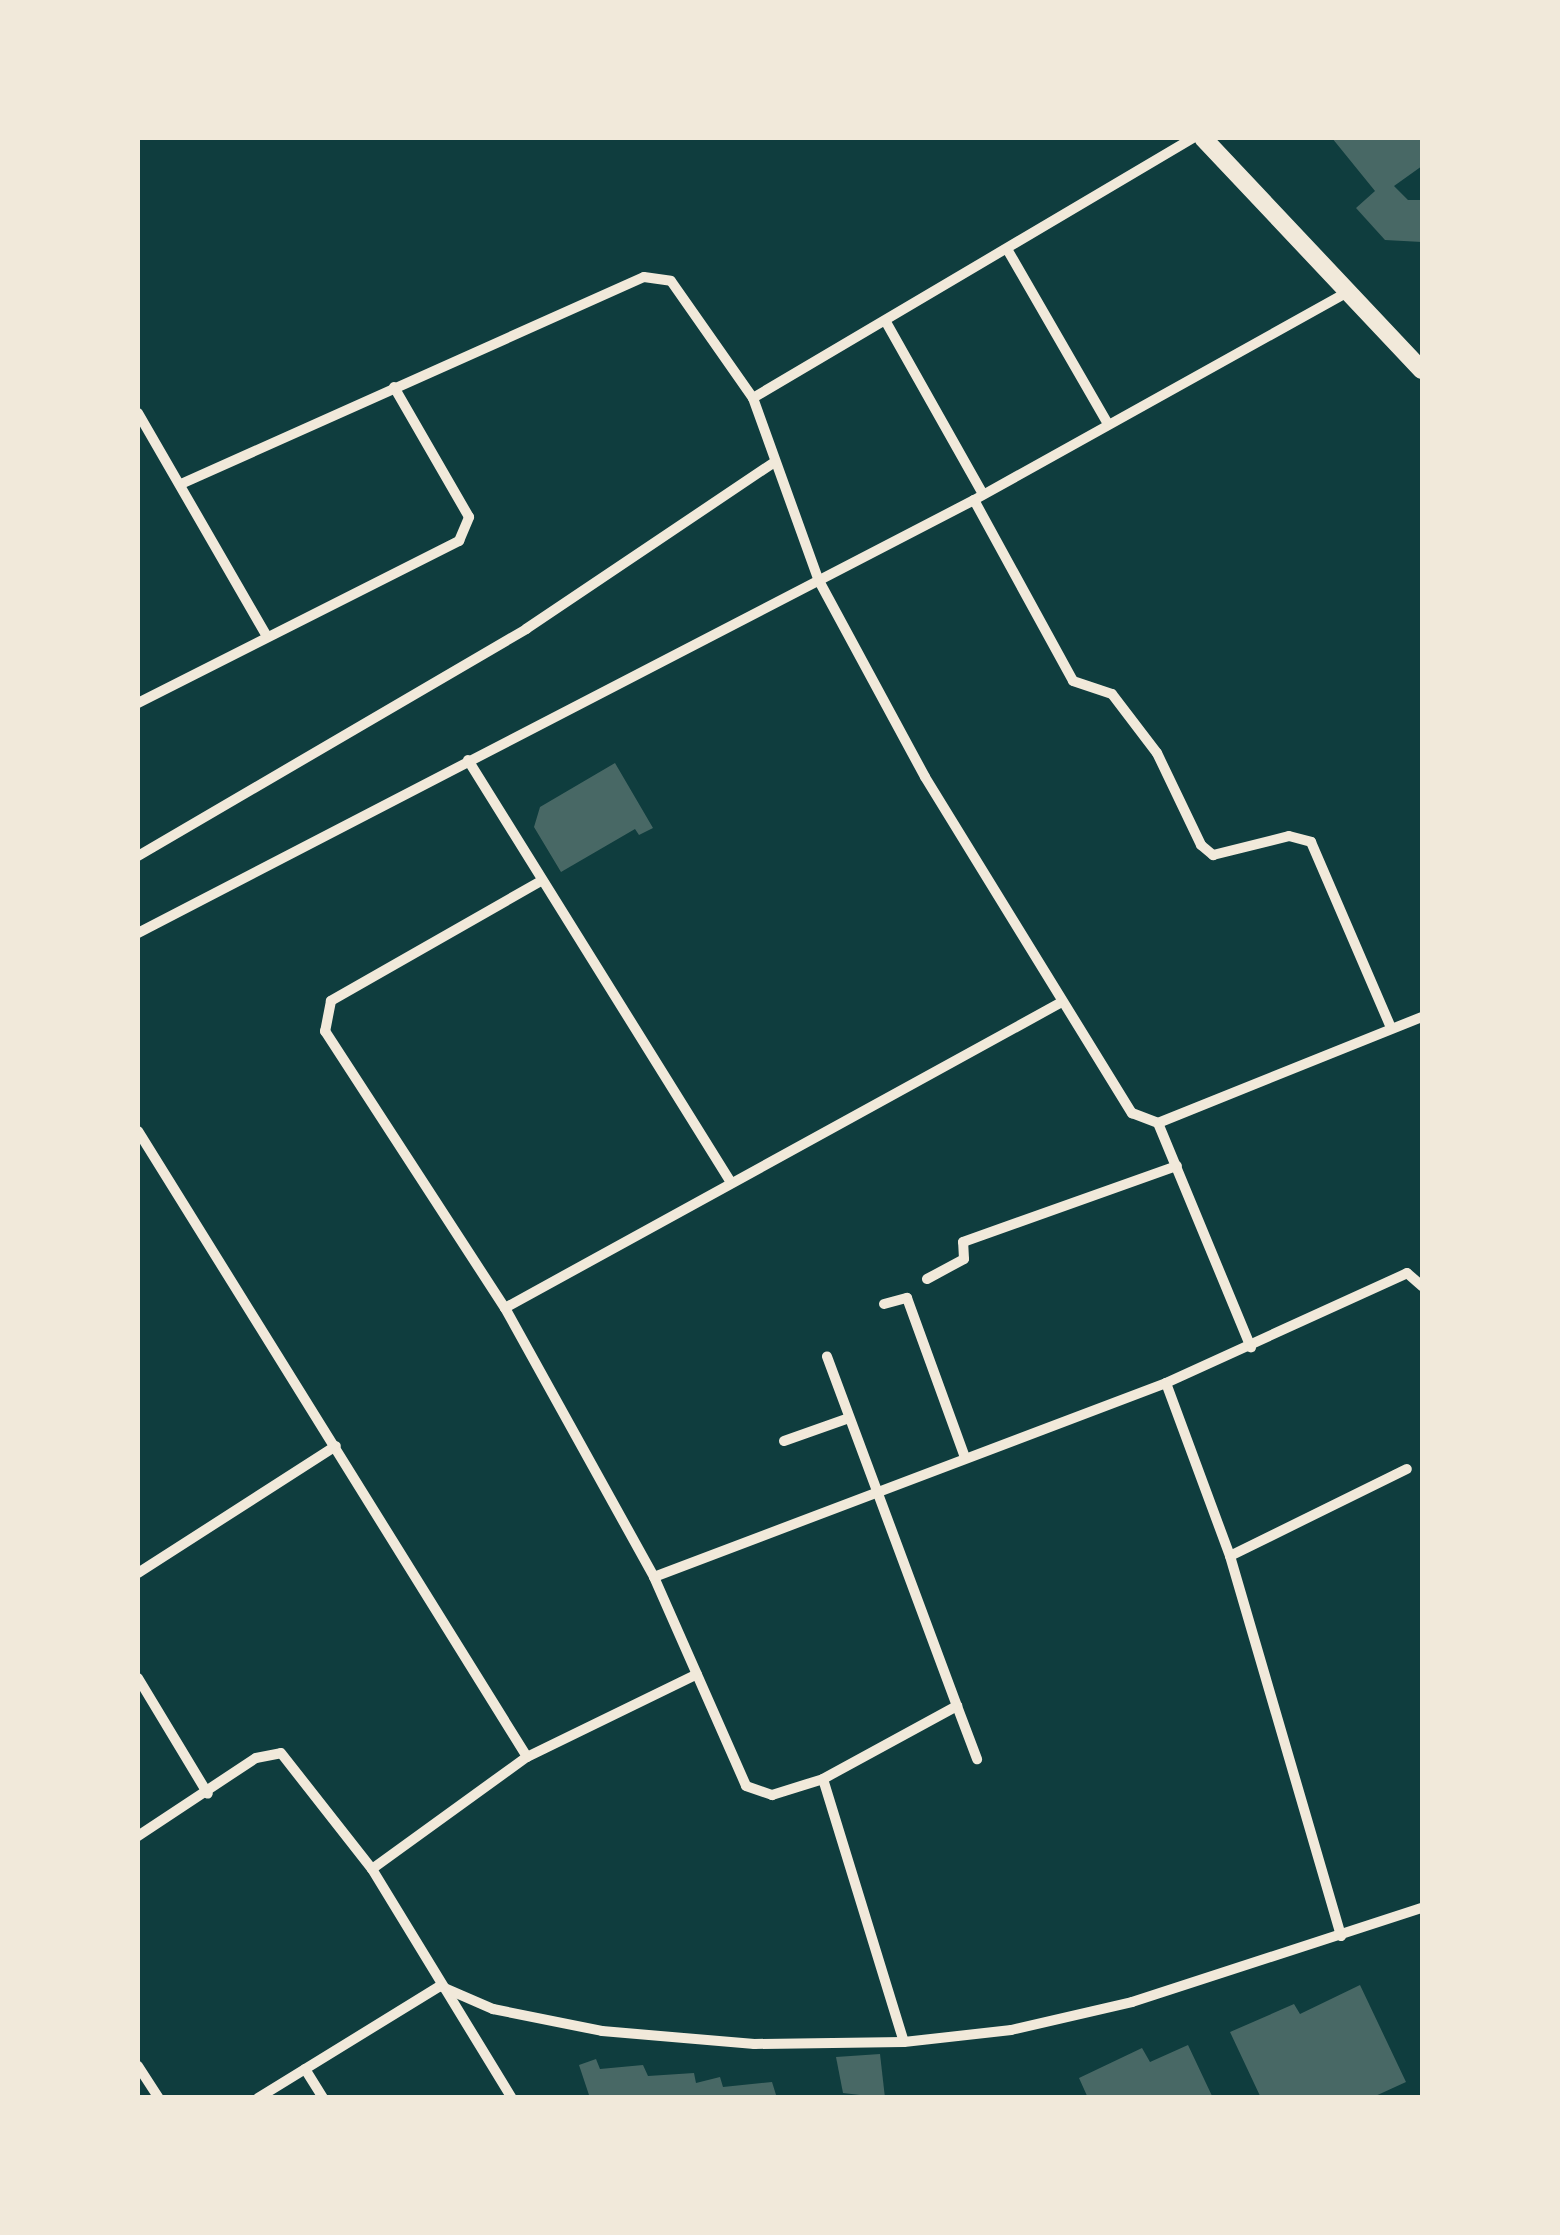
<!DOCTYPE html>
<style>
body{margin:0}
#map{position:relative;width:1560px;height:2235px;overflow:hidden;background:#0f3d3e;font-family:"Titillium Web",sans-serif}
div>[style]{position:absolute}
.building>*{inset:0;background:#486865}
.minor>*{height:10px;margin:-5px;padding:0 5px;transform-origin:5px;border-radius:5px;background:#f1e9da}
.primary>*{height:18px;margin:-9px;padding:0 9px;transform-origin:9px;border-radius:9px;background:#f1e9da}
span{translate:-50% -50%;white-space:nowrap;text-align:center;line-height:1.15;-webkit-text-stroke:10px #f1e9da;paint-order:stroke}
.frame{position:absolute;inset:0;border:140px solid #f1e9da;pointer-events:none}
</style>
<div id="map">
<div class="building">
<i style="clip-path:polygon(1332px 138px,1422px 138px,1422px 166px,1394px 186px,1408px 200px,1422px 200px,1422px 242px,1385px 240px,1356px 208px,1375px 191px)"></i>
<i style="clip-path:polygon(615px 763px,653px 828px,639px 835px,635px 829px,561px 872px,534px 827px,540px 807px)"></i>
<i style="clip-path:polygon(1360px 1985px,1406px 2082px,1371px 2098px,1261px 2098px,1230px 2032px,1294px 2004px,1300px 2014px)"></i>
<i style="clip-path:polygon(1188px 2045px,1213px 2098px,1088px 2098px,1079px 2078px,1142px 2048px,1150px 2062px)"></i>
<i style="clip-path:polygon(880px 2054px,885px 2098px,843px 2093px,836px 2057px)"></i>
<i style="clip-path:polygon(596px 2059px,600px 2069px,643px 2065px,648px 2076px,694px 2073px,696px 2083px,720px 2077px,723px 2087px,772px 2082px,777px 2098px,590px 2098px,579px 2065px)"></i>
</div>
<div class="minor">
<i style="left:1007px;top:249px;width:202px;rotate:60deg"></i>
<i style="left:886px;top:322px;width:197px;rotate:60.6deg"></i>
<i style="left:753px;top:398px;width:511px;rotate:-30.58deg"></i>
<i style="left:138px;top:413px;width:256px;rotate:60deg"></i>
<i style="left:181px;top:484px;width:507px;rotate:-24.09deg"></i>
<i style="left:644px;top:277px;width:27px;rotate:8deg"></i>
<i style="left:671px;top:281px;width:143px;rotate:55deg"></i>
<i style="left:753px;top:398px;width:192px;rotate:70.2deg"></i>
<i style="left:818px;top:579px;width:225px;rotate:61.6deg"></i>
<i style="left:925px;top:777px;width:395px;rotate:58.4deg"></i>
<i style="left:1132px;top:1113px;width:28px;rotate:21deg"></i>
<i style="left:1158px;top:1123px;width:243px;rotate:67.5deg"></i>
<i style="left:974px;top:500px;width:206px;rotate:61.3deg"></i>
<i style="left:1073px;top:681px;width:41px;rotate:18.4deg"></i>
<i style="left:1112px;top:694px;width:74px;rotate:52.7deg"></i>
<i style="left:1157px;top:753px;width:102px;rotate:64.4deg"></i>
<i style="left:1201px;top:845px;width:16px;rotate:40deg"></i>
<i style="left:1213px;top:855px;width:78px;rotate:-14deg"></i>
<i style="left:1289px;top:836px;width:23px;rotate:15deg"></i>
<i style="left:1311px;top:842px;width:202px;rotate:66.7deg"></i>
<i style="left:138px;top:703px;width:360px;rotate:-26.8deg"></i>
<i style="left:459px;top:541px;width:26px;rotate:-67deg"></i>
<i style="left:469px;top:517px;width:150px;rotate:-120deg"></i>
<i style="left:468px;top:760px;width:494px;rotate:58.1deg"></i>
<i style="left:138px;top:856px;width:450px;rotate:-30.3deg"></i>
<i style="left:526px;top:629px;width:298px;rotate:-33.9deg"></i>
<i style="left:541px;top:881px;width:242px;rotate:150.3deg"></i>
<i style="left:331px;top:1001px;width:31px;rotate:101deg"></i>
<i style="left:325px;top:1031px;width:330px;rotate:57deg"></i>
<i style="left:505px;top:1308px;width:308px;rotate:61deg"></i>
<i style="left:654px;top:1577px;width:228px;rotate:66.2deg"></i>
<i style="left:746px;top:1786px;width:28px;rotate:19deg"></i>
<i style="left:772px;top:1795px;width:53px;rotate:-17.4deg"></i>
<i style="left:823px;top:1779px;width:275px;rotate:72.9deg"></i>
<i style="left:138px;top:933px;width:941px;rotate:-27.38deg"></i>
<i style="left:974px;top:500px;width:430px;rotate:-29.1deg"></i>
<i style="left:1158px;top:1123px;width:284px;rotate:-21.9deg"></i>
<i style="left:138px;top:1131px;width:737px;rotate:58.14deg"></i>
<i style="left:927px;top:1279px;width:42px;rotate:-28.4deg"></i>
<i style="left:964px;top:1259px;width:17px;rotate:-93deg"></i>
<i style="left:963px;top:1242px;width:227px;rotate:-19.6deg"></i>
<i style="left:884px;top:1304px;width:24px;rotate:-15deg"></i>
<i style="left:907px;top:1298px;width:167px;rotate:70deg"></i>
<i style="left:505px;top:1308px;width:633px;rotate:-28.79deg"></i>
<i style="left:1166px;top:1383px;width:184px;rotate:69.7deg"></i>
<i style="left:1230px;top:1556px;width:396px;rotate:73.7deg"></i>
<i style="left:784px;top:1441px;width:69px;rotate:-19.5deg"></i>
<i style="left:1230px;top:1556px;width:197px;rotate:-26.2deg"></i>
<i style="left:138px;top:1573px;width:235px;rotate:-32.7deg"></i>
<i style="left:654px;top:1577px;width:548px;rotate:-20.75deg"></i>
<i style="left:1166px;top:1383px;width:265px;rotate:-24.5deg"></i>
<i style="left:1407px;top:1273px;width:20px;rotate:41deg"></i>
<i style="left:138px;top:1678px;width:135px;rotate:58.9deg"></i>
<i style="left:957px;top:1706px;width:57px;rotate:69.3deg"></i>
<i style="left:823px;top:1779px;width:153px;rotate:-28.6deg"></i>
<i style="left:957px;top:1706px;width:373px;rotate:-110.4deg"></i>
<i style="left:138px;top:1836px;width:141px;rotate:-33.5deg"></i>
<i style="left:256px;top:1758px;width:25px;rotate:-11deg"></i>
<i style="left:281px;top:1753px;width:147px;rotate:51.9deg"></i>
<i style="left:372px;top:1869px;width:268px;rotate:58.6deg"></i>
<i style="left:372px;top:1869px;width:191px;rotate:-35.9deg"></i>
<i style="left:527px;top:1757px;width:189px;rotate:-26deg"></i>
<i style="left:138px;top:2066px;width:38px;rotate:57deg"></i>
<i style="left:305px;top:2069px;width:34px;rotate:58deg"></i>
<i style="left:258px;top:2098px;width:214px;rotate:-31.6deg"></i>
<i style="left:440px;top:1986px;width:58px;rotate:23.5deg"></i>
<i style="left:493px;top:2009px;width:111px;rotate:11.4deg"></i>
<i style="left:602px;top:2031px;width:153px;rotate:4.9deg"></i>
<i style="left:754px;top:2044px;width:150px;rotate:-0.8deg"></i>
<i style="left:904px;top:2042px;width:108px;rotate:-6.4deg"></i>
<i style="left:1011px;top:2030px;width:124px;rotate:-13deg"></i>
<i style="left:1132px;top:2002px;width:305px;rotate:-18deg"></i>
</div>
<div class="primary">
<i style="left:1203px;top:138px;width:319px;rotate:46.7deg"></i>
</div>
<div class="frame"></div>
</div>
